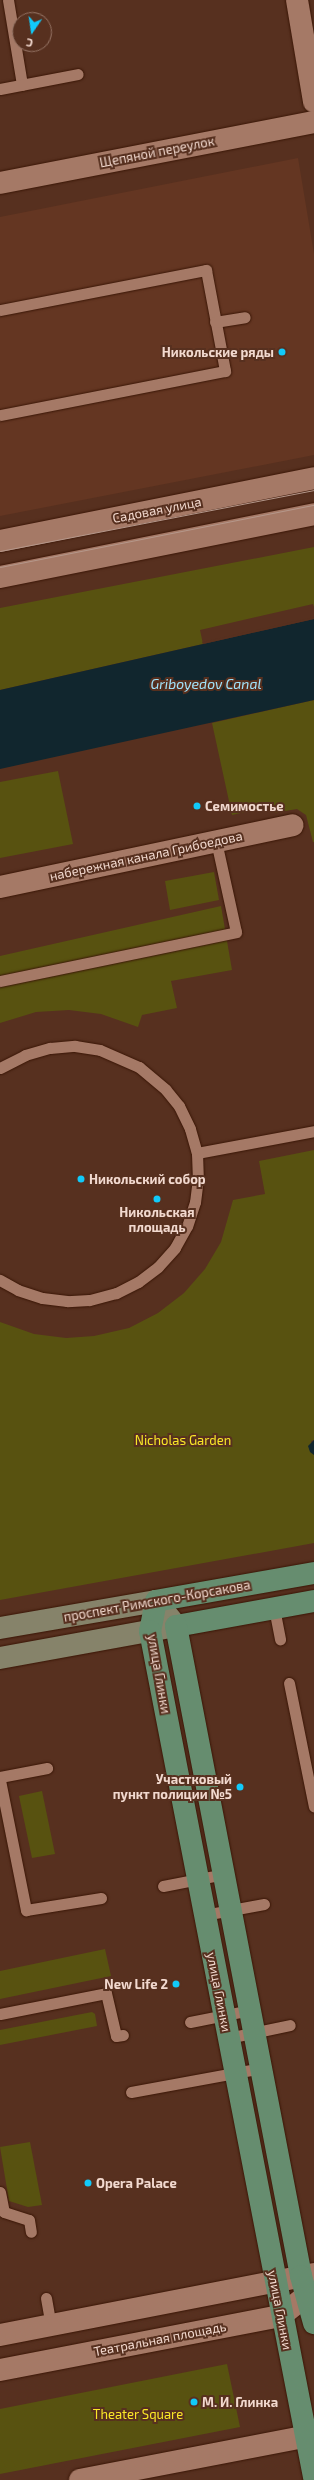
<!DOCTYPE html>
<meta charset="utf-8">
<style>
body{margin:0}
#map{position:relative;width:314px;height:2480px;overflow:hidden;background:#57301f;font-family:"Exo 2",sans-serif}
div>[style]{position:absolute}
.built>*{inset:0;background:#643622}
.green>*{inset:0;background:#585210}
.water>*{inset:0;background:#11262e}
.pier>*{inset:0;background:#57301f}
.roads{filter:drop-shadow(0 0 1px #3a1606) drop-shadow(0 0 1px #3a1606)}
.service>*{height:11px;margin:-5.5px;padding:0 5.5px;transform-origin:5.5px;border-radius:5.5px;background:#a57966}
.minor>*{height:22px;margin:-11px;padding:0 11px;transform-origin:11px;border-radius:11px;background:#a57966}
.tertiary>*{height:22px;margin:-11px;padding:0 11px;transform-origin:11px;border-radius:11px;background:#a57966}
.secondary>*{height:22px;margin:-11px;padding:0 11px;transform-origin:11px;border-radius:11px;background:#86836a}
.primary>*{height:22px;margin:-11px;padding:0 11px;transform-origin:11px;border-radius:11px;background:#668d6f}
.tram>*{height:1px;margin:-0.5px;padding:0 0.5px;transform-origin:0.5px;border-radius:0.5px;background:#b5978a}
.dots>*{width:11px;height:11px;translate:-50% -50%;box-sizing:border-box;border:2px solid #57301f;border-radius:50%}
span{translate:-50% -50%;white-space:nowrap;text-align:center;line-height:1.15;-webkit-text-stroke:4px #57301f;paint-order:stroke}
.street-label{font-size:13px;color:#f2d9cf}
.poi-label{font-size:13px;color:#f2d9cf;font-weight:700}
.right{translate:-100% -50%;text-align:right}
.left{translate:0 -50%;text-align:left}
.park-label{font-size:13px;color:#fae827}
.water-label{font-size:14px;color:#a1e3fb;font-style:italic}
.north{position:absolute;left:12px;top:12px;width:40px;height:40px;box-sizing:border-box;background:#57301f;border:1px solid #957465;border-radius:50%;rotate:193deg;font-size:11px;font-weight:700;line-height:16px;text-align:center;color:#f2d9cf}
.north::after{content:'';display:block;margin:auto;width:14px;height:18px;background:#11cafa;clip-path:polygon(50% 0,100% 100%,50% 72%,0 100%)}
</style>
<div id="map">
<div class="built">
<i style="clip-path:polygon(298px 158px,314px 254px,314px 455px,0 516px,0 217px)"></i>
</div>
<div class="green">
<i style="clip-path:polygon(314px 547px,314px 607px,313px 604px,200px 630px,203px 644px,0 690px,0 608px)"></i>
<i style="clip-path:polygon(314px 700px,314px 842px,313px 842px,306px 815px,297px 809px,273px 813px,271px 806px,232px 815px,212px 723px)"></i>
<i style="clip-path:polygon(58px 771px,73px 844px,0 858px,0 782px)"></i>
<i style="clip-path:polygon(214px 872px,219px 900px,170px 910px,165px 881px)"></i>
<i style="clip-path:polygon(221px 906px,232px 970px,171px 981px,177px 1008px,142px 1015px,138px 1027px,101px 1014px,69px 1010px,36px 1012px,0 1023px,0 956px)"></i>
<i style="clip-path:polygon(314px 1150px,314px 1440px,311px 1441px,314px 1455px,314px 1543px,0 1600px,0 1322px,34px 1334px,66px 1338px,94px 1336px,129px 1328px,158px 1313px,184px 1293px,205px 1269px,221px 1242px,233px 1200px,265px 1194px,259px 1161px)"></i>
<i style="clip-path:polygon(42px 1791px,55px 1854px,32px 1858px,19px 1796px)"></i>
<i style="clip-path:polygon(105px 1949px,111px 1976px,0 1999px,0 1971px)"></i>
<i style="clip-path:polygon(92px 2012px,95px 2014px,97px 2026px,0 2045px,0 2030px)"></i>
<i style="clip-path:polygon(30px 2142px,42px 2205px,28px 2207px,9px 2201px,0 2147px)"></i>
<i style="clip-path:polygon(227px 2364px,240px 2427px,0 2474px,0 2409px)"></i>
</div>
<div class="water">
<i style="clip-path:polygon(314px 619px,314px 700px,0 769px,0 690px)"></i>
<i style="clip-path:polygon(314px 1440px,314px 1455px,310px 1452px,308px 1446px)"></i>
</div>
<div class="pier">
<i style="clip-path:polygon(314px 617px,314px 619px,203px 644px,202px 642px)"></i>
</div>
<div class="roads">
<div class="service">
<i style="left:8px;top:0;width:86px;rotate:80.6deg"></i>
<i style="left:0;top:89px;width:79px;rotate:-10.9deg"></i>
<i style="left:0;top:310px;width:210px;rotate:-11deg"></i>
<i style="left:206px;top:270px;width:103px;rotate:79.3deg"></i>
<i style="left:225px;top:371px;width:229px;rotate:168.9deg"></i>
<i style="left:215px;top:322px;width:30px;rotate:-9deg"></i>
<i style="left:0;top:981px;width:241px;rotate:-11.7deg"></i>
<i style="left:236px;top:932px;width:93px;rotate:-102.4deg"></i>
<i style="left:0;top:1068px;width:28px;rotate:-27deg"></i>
<i style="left:25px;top:1055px;width:26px;rotate:-16deg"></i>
<i style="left:50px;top:1048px;width:25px;rotate:-5deg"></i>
<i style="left:75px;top:1046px;width:25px;rotate:9deg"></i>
<i style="left:100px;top:1050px;width:43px;rotate:23.6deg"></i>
<i style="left:139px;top:1067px;width:35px;rotate:40deg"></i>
<i style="left:166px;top:1090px;width:21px;rotate:51deg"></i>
<i style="left:179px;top:1106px;width:25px;rotate:64deg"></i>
<i style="left:190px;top:1129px;width:25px;rotate:74deg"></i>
<i style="left:197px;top:1153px;width:25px;rotate:88deg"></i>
<i style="left:198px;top:1178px;width:24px;rotate:97deg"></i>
<i style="left:195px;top:1202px;width:25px;rotate:108deg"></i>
<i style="left:187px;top:1226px;width:25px;rotate:119deg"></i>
<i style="left:175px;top:1248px;width:25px;rotate:132deg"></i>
<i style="left:158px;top:1267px;width:25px;rotate:143deg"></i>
<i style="left:138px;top:1282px;width:25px;rotate:153deg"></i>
<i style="left:116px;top:1293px;width:28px;rotate:165deg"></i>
<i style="left:89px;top:1300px;width:22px;rotate:177deg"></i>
<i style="left:67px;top:1301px;width:25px;rotate:-173deg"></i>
<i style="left:42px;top:1298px;width:25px;rotate:-162deg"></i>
<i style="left:18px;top:1290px;width:21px;rotate:-151deg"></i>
<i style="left:197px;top:1153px;width:119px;rotate:-10.6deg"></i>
<i style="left:274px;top:1608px;width:32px;rotate:79deg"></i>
<i style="left:289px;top:1683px;width:126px;rotate:78.6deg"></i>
<i style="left:0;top:1777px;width:48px;rotate:-10.8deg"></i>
<i style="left:0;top:1780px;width:133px;rotate:78.7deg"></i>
<i style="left:26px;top:1910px;width:76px;rotate:-9.1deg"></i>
<i style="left:163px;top:1886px;width:62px;rotate:-11.1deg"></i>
<i style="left:204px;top:1915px;width:61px;rotate:-10.4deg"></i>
<i style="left:0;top:2014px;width:108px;rotate:-11.2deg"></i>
<i style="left:106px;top:1993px;width:44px;rotate:76.9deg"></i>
<i style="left:116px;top:2036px;width:7px;rotate:-8deg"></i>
<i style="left:190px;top:2022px;width:61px;rotate:-11.3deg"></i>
<i style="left:228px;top:2038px;width:63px;rotate:-11.8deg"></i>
<i style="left:131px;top:2092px;width:133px;rotate:-10.4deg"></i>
<i style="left:0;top:2192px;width:20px;rotate:79deg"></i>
<i style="left:4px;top:2212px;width:26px;rotate:18deg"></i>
<i style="left:29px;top:2220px;width:12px;rotate:81deg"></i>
<i style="left:46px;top:2298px;width:27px;rotate:80deg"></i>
</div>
<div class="minor">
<i style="left:297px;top:0;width:103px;rotate:80.5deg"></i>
<i style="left:0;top:183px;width:320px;rotate:-11deg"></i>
<i style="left:0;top:887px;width:299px;rotate:-11.9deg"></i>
<i style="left:0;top:2335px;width:320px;rotate:-11deg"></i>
<i style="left:0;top:2370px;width:286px;rotate:-10.9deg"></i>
<i style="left:281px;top:2316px;width:33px;rotate:-39deg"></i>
<i style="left:307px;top:2295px;width:7px;rotate:-16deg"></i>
<i style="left:80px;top:2480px;width:238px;rotate:-10.9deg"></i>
</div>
<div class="tertiary">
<i style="left:0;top:541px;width:320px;rotate:-11.3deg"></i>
<i style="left:0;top:577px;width:320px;rotate:-11.3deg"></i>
</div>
<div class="secondary">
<i style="left:0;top:1628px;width:158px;rotate:-9.8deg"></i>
<i style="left:156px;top:1601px;width:32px;rotate:51deg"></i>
<i style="left:176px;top:1626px;width:179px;rotate:169.7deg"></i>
</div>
<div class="primary">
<i style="left:314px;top:1573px;width:160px;rotate:170deg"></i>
<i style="left:156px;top:1601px;width:31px;rotate:101deg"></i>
<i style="left:150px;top:1631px;width:862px;rotate:79.03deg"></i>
<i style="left:314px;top:1601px;width:140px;rotate:169.7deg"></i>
<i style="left:176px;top:1626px;width:662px;rotate:79.11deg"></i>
<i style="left:301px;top:2276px;width:49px;rotate:74.5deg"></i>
</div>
</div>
<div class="tram">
<i style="left:0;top:551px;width:320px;rotate:-11deg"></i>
<i style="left:0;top:567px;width:320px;rotate:-11.2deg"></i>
</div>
<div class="dots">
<i style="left:282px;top:352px;background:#11cafa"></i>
<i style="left:197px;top:806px;background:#11cafa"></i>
<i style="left:81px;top:1179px;background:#11cafa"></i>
<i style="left:157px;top:1199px;background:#11cafa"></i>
<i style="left:240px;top:1787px;background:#11cafa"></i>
<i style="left:176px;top:1984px;background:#11cafa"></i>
<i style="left:88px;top:2183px;background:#11cafa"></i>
<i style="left:194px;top:2402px;background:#11cafa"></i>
</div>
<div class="street-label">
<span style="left:157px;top:152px;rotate:-11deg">Щепяной переулок</span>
<span style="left:157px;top:510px;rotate:-11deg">Садовая улица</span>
<span style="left:146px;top:856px;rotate:-12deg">набережная канала Грибоедова</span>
<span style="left:157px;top:1601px;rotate:-10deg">проспект Римского-Корсакова</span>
<span style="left:159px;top:1674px;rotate:80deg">улица Глинки</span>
<span style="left:219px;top:1992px;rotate:79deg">улица Глинки</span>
<span style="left:280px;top:2310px;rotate:79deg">улица Глинки</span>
<span style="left:160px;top:2339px;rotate:-11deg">Театральная площадь</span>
</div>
<div class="poi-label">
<span class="right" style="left:274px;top:352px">Никольские ряды</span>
<span class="left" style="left:205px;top:806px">Семимостье</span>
<span class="left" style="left:89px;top:1179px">Никольский собор</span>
<span style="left:157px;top:1220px">Никольская<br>площадь</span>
<span class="right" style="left:232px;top:1787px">Участковый<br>пункт полиции №5</span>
<span class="right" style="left:168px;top:1984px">New Life 2</span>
<span class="left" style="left:96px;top:2183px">Opera Palace</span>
<span class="left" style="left:202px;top:2402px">М. И. Глинка</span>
</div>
<div class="park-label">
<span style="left:183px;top:1440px">Nicholas Garden</span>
<span style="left:138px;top:2414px">Theater Square</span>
</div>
<div class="water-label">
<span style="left:206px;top:684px">Griboyedov Canal</span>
</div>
<div class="north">С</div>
</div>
